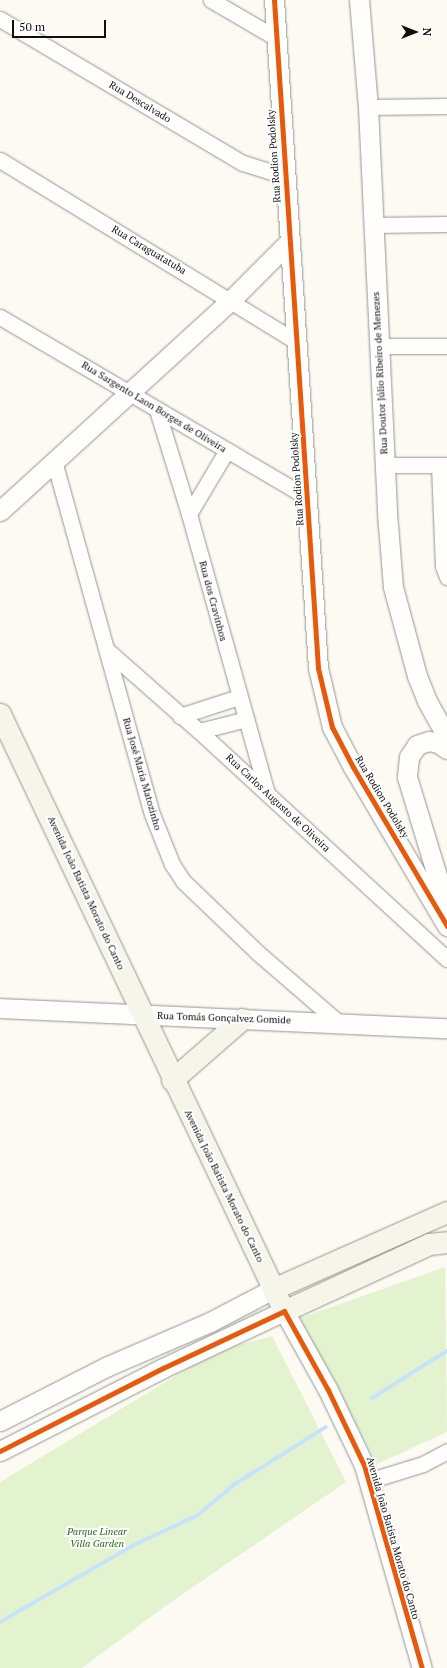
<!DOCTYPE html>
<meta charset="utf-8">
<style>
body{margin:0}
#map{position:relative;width:447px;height:1668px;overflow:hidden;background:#fcfaf2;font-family:"PT Serif",serif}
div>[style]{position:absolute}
.green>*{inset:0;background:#e3f3d0}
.stream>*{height:4px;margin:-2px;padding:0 2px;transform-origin:2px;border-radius:2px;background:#c6e3f9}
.roads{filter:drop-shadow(0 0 1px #959491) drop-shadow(0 0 1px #959491)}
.minor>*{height:15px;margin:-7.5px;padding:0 7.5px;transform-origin:7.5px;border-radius:7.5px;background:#fffefd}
.tertiary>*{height:19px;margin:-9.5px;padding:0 9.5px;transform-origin:9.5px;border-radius:9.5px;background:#fffefd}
.secondary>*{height:21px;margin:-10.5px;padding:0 10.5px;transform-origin:10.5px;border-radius:10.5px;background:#f5f5ea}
.cycleway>*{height:5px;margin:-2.5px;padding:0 2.5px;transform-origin:2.5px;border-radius:2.5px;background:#e8590c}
span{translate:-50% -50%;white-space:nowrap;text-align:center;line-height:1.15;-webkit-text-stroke:4px #fff;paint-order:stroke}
.street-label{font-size:10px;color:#0e0e0e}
.park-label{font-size:10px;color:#236d18;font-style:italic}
.north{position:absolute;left:395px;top:12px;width:40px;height:40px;-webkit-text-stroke:3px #fff;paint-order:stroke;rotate:90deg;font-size:11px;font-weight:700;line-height:16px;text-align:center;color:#0e0e0e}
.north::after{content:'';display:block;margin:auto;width:14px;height:18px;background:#0e0e0e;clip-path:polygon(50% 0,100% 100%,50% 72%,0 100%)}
.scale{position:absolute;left:12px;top:20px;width:94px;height:18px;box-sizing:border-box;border:2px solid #0e0e0e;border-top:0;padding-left:5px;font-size:12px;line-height:14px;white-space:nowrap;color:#0e0e0e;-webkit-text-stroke:3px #fff;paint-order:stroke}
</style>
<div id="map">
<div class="green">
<i style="clip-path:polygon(445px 1267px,447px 1432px,377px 1464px,300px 1318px)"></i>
<i style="clip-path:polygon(272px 1336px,346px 1482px,164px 1607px,82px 1668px,0 1668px,0 1482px,217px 1351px)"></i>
</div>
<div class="stream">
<i style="left:372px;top:1398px;width:89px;rotate:-32.1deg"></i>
<i style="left:0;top:1622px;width:152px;rotate:-29.9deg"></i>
<i style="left:132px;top:1546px;width:73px;rotate:-25.2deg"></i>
<i style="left:198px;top:1515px;width:48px;rotate:-40deg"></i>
<i style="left:235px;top:1484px;width:107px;rotate:-32.1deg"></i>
</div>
<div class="roads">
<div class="minor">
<i style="left:211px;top:0;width:75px;rotate:30.3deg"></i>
<i style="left:0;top:19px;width:282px;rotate:30.7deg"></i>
<i style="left:243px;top:163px;width:43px;rotate:17.6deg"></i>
<i style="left:368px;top:107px;width:79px;rotate:-0.7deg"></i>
<i style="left:0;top:160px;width:348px;rotate:31.5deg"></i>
<i style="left:373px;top:225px;width:74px;rotate:-0.8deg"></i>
<i style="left:0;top:317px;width:356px;rotate:30.4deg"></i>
<i style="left:379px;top:346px;width:68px"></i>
<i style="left:157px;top:410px;width:109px;rotate:72.9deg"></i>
<i style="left:189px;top:514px;width:290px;rotate:74.4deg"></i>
<i style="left:54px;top:461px;width:366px;rotate:74.5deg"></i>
<i style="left:152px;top:814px;width:54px;rotate:68.2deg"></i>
<i style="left:172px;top:864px;width:20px;rotate:57deg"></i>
<i style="left:183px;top:881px;width:104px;rotate:43.8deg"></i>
<i style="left:258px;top:953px;width:106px;rotate:40.8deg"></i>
<i style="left:385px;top:465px;width:62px"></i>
<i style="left:439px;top:466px;width:100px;rotate:87.7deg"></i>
<i style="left:443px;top:566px;width:12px;rotate:70deg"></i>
<i style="left:189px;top:514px;width:74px;rotate:-59.3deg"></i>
<i style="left:107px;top:650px;width:123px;rotate:41.4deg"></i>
<i style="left:199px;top:731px;width:337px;rotate:42.6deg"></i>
<i style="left:180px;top:716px;width:62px;rotate:-17.9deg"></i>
<i style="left:199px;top:731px;width:49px;rotate:-14.3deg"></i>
<i style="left:368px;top:1481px;width:58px;rotate:-17.2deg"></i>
<i style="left:423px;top:1464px;width:27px;rotate:-28deg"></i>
</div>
<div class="tertiary">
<i style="left:274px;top:0;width:669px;rotate:86.23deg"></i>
<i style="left:318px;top:668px;width:61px;rotate:76.7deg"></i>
<i style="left:332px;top:727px;width:45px;rotate:62.3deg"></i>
<i style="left:353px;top:767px;width:185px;rotate:59.4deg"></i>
<i style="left:359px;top:0;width:107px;rotate:85.2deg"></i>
<i style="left:368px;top:107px;width:418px;rotate:87.3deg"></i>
<i style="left:388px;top:525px;width:62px;rotate:85.4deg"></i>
<i style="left:393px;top:587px;width:92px;rotate:74.9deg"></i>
<i style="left:417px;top:676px;width:27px;rotate:68deg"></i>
<i style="left:427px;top:701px;width:41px;rotate:60.9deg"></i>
<i style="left:0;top:511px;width:313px;rotate:-42.4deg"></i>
<i style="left:231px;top:300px;width:82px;rotate:-45deg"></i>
<i style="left:447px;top:749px;width:11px;rotate:-146deg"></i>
<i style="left:438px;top:743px;width:9px;rotate:-167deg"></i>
<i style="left:429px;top:741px;width:13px;rotate:162deg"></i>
<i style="left:417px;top:745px;width:14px;rotate:124deg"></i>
<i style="left:409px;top:757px;width:20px;rotate:96deg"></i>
<i style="left:407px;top:777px;width:138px;rotate:73.1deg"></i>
<i style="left:0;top:1008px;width:447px;rotate:2.6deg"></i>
<i style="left:0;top:1421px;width:121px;rotate:-27deg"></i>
<i style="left:108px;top:1366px;width:111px;rotate:-23.3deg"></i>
<i style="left:210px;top:1322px;width:71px;rotate:-27.6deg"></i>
<i style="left:0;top:1451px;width:183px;rotate:-27deg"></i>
<i style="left:163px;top:1368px;width:134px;rotate:-25.2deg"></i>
<i style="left:284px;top:1311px;width:90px;rotate:60.9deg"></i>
<i style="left:328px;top:1390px;width:83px;rotate:64.4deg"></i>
<i style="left:364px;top:1465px;width:211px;rotate:74.1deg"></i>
</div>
<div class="secondary">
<i style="left:0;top:714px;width:661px;rotate:64.56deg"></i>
<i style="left:284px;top:1311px;width:160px;rotate:-24.8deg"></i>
<i style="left:429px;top:1244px;width:18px;rotate:-6deg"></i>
<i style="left:172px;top:1080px;width:93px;rotate:-41.1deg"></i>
<i style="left:273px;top:1289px;width:190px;rotate:-23.9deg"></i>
</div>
</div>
<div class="cycleway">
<i style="left:274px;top:0;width:669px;rotate:86.23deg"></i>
<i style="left:318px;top:668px;width:61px;rotate:76.7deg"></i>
<i style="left:332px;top:727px;width:45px;rotate:62.3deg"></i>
<i style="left:353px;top:767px;width:185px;rotate:59.4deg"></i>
<i style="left:0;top:1451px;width:183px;rotate:-27deg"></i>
<i style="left:163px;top:1368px;width:134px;rotate:-25.2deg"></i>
<i style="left:284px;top:1311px;width:90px;rotate:60.9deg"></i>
<i style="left:328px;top:1390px;width:83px;rotate:64.4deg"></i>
<i style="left:364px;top:1465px;width:211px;rotate:74.1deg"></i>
</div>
<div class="street-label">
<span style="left:140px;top:102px;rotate:31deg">Rua Descalvado</span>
<span style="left:274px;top:156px;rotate:-94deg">Rua Rodion Podolsky</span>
<span style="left:149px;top:250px;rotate:31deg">Rua Caraguatatuba</span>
<span style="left:380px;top:373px;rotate:-93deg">Rua Doutor Júlio Ribeiro de Menezes</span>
<span style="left:154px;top:407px;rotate:31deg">Rua Sargento Laon Borges de Oliveira</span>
<span style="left:297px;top:479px;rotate:-94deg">Rua Rodion Podolsky</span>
<span style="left:213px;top:601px;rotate:75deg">Rua dos Cravinhos</span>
<span style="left:142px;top:774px;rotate:74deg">Rua José Maria Matozinho</span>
<span style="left:382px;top:797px;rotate:59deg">Rua Rodion Podolsky</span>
<span style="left:278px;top:803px;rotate:43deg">Rua Carlos Augusto de Oliveira</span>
<span style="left:86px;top:893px;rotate:65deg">Avenida João Batista Morato do Canto</span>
<span style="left:224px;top:1018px;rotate:2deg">Rua Tomás Gonçalvez Gomide</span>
<span style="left:224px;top:1186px;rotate:64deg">Avenida João Batista Morato do Canto</span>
<span style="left:393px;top:1538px;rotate:74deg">Avenida João Batista Morato do Canto</span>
</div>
<div class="park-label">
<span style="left:97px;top:1537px">Parque Linear<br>Villa Garden</span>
</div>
<div class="north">N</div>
<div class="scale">50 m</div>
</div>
